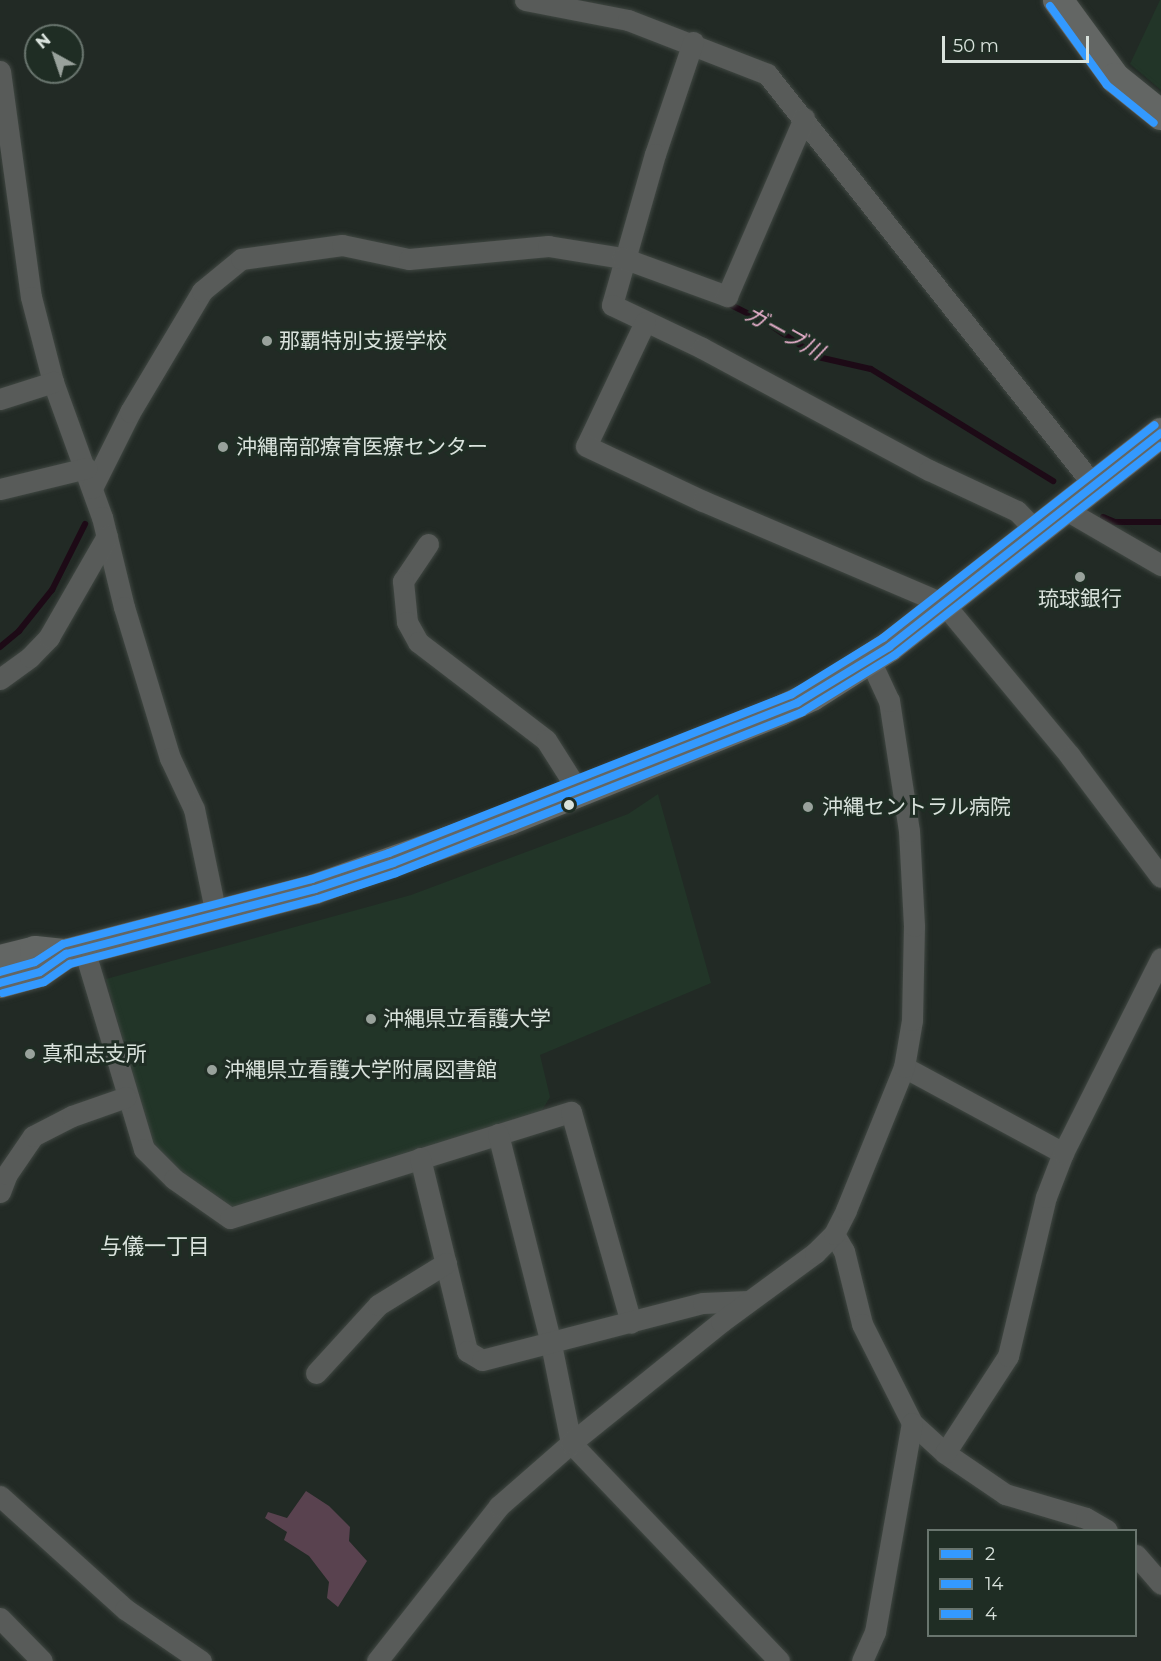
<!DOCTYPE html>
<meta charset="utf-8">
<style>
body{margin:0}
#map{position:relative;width:1161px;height:1661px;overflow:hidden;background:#222a25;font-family:Montserrat,"Noto Sans JP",sans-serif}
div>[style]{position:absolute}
.built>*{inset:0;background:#223528}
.forest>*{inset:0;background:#59424f}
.stream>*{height:6px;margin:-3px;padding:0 3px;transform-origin:3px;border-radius:3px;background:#1d0a16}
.roads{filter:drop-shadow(0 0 2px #404742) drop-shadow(0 0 2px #404742)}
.street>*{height:21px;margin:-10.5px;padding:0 10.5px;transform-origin:10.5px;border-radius:10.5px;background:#585b59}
.secondary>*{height:30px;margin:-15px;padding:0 15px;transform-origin:15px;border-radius:15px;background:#636664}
.bus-1>*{height:8px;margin:-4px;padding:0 4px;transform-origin:4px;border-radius:4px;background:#39f}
.bus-2>*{height:8px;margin:-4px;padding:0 4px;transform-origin:4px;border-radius:4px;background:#39f}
.bus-3>*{height:8px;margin:-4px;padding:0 4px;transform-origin:4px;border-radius:4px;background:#39f}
.dots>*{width:16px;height:16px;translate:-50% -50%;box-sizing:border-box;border:3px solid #1f2d24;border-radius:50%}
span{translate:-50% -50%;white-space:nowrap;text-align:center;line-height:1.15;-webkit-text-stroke:6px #1f2d24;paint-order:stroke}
.poi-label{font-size:21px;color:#d9e2dc}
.left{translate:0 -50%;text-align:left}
.water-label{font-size:22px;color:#e8b1cd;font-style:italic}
.neighbourhood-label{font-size:22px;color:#d9e2dc}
.legend{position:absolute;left:927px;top:1529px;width:210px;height:108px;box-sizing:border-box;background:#1f2d24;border:2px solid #69756e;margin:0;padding:8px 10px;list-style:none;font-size:18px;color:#d9e2dc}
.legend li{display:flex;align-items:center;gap:12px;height:30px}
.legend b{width:30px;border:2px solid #69756e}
.north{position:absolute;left:24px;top:24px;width:60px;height:60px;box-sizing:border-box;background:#1f2d24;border:2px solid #69756e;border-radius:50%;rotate:320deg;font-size:16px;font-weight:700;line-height:24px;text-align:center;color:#d9e2dc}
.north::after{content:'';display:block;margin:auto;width:21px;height:27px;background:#99a29c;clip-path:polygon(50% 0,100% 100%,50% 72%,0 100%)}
.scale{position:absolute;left:942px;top:36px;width:147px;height:27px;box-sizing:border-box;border:3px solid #d9e2dc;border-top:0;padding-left:8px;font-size:18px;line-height:21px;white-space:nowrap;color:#d9e2dc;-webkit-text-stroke:4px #1f2d24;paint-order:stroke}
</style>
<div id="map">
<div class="built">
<i style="clip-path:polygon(1160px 0,1161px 0,1161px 90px,1130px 64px)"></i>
<i style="clip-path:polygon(658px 794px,711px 983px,540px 1055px,550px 1097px,541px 1112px,234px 1214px,183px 1179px,150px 1138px,106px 979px,411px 895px,628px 814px)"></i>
</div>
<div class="forest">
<i style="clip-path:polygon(306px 1491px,329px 1506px,350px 1527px,349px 1541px,367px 1561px,338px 1607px,327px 1598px,329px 1582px,309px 1556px,284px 1540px,287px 1532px,265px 1518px,268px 1512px,287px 1518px)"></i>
</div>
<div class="stream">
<i style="left:725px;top:302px;width:47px;rotate:26.6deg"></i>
<i style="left:767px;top:323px;width:61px;rotate:33.7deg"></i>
<i style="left:818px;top:357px;width:54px;rotate:12.8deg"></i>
<i style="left:871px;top:369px;width:214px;rotate:31.6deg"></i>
<i style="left:1103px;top:517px;width:13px;rotate:23deg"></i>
<i style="left:1115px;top:522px;width:46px"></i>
<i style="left:0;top:647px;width:25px;rotate:-40deg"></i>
<i style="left:19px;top:631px;width:53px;rotate:-51.2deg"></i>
<i style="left:52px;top:590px;width:74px;rotate:-63.4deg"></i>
</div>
<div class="roads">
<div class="street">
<i style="left:525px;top:0;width:105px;rotate:11deg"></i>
<i style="left:628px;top:20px;width:149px;rotate:21.2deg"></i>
<i style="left:767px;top:74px;width:527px;rotate:51.54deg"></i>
<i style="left:693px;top:42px;width:118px;rotate:108.7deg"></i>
<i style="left:655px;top:154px;width:157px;rotate:105.9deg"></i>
<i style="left:612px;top:305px;width:100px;rotate:25.5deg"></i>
<i style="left:702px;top:348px;width:258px;rotate:28.3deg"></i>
<i style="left:929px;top:470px;width:97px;rotate:25deg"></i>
<i style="left:1017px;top:511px;width:29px;rotate:46deg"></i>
<i style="left:0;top:71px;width:228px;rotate:82.2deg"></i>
<i style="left:31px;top:297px;width:88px;rotate:75.5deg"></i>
<i style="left:53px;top:382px;width:144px;rotate:70.1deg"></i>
<i style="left:102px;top:517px;width:93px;rotate:76.3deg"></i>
<i style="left:124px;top:607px;width:158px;rotate:73.1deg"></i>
<i style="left:170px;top:758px;width:56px;rotate:64.8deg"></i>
<i style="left:194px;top:809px;width:107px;rotate:78.2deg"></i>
<i style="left:645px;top:322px;width:137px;rotate:115.4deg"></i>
<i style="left:586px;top:446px;width:129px;rotate:25.2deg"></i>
<i style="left:703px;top:501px;width:262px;rotate:23.1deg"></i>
<i style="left:944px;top:604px;width:197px;rotate:50.3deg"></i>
<i style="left:1070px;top:756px;width:151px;rotate:53.1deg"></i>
<i style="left:0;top:399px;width:56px;rotate:-17.8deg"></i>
<i style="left:92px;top:488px;width:85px;rotate:-63.4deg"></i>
<i style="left:130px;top:412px;width:141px;rotate:-59.2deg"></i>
<i style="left:202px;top:291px;width:50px;rotate:-39.4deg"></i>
<i style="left:241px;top:259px;width:102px;rotate:-7.9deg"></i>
<i style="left:342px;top:245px;width:68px;rotate:11.8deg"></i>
<i style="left:409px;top:259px;width:140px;rotate:-5.3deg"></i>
<i style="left:548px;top:246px;width:76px;rotate:9.1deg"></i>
<i style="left:623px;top:258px;width:111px;rotate:20.1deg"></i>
<i style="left:727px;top:296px;width:194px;rotate:-66.6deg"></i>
<i style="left:0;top:489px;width:89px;rotate:-13.6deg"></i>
<i style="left:1066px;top:510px;width:110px;rotate:30.1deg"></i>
<i style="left:428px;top:544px;width:45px;rotate:124deg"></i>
<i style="left:403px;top:581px;width:41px;rotate:84.4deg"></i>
<i style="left:407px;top:622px;width:23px;rotate:61deg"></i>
<i style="left:418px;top:642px;width:161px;rotate:37.4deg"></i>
<i style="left:546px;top:740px;width:62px;rotate:57.6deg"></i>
<i style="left:0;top:679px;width:37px;rotate:-36deg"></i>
<i style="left:30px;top:657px;width:28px;rotate:-46deg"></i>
<i style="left:49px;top:637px;width:116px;rotate:-60.1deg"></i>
<i style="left:84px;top:949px;width:209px;rotate:73.3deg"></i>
<i style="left:144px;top:1149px;width:42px;rotate:45deg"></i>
<i style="left:174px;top:1179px;width:68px;rotate:34.9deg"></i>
<i style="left:230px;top:1218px;width:357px;rotate:-17.3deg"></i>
<i style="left:571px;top:1112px;width:219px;rotate:74.1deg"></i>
<i style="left:904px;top:1067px;width:181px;rotate:28.4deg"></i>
<i style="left:498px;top:1134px;width:217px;rotate:75.8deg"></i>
<i style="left:551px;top:1344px;width:101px;rotate:78.6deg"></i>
<i style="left:571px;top:1443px;width:301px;rotate:46.3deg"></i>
<i style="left:420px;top:1158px;width:199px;rotate:76.3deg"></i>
<i style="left:467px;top:1351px;width:17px;rotate:31deg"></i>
<i style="left:482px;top:1360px;width:228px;rotate:-14.5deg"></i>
<i style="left:703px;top:1303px;width:45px;rotate:-2.5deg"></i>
<i style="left:0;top:1192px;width:19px;rotate:-69deg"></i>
<i style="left:7px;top:1174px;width:46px;rotate:-55.6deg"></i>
<i style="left:33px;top:1136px;width:44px;rotate:-27.1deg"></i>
<i style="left:72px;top:1116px;width:57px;rotate:-19.4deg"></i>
<i style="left:834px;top:1234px;width:20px;rotate:60deg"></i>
<i style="left:844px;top:1251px;width:75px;rotate:76.1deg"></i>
<i style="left:862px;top:1324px;width:111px;rotate:63.2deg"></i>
<i style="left:912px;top:1423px;width:45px;rotate:42.3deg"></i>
<i style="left:945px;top:1453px;width:73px;rotate:34.3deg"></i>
<i style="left:1005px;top:1494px;width:84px;rotate:16.5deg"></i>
<i style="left:1086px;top:1518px;width:24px;rotate:30deg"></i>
<i style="left:316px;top:1373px;width:92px;rotate:-47.6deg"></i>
<i style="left:378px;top:1305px;width:80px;rotate:-31.7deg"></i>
<i style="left:945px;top:1453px;width:116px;rotate:-57deg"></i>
<i style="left:1008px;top:1356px;width:163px;rotate:-76.6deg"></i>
<i style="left:1046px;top:1197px;width:47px;rotate:-68.9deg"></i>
<i style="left:1063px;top:1153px;width:218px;rotate:-63.3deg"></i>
<i style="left:0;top:1496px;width:169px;rotate:42.1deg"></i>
<i style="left:125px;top:1609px;width:92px;rotate:34.4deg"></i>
<i style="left:1136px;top:1555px;width:38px;rotate:49deg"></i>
<i style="left:0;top:1618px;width:60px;rotate:45.7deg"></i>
<i style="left:377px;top:1661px;width:197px;rotate:-51.8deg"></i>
<i style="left:499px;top:1506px;width:96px;rotate:-41.2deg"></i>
<i style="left:571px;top:1443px;width:193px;rotate:-38.9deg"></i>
<i style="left:721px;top:1322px;width:117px;rotate:-36.3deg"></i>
<i style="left:815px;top:1253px;width:27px;rotate:-45deg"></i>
<i style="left:834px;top:1234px;width:27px;rotate:-63deg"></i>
<i style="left:846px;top:1210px;width:154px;rotate:-67.9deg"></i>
<i style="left:904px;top:1067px;width:48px;rotate:-80.3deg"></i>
<i style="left:912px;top:1020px;width:94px;rotate:-88.8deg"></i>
<i style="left:914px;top:926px;width:95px;rotate:-93deg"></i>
<i style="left:909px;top:831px;width:132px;rotate:-98.7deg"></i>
<i style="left:889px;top:701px;width:45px;rotate:-114.9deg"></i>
<i style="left:862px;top:1661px;width:32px;rotate:-66deg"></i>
<i style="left:875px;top:1632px;width:212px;rotate:-80deg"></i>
</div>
<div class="secondary">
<i style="left:1058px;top:0;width:97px;rotate:53.8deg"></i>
<i style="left:1115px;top:78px;width:59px;rotate:38.8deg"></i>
<i style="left:0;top:960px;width:36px;rotate:-14deg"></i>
<i style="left:35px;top:951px;width:31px;rotate:6deg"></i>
<i style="left:66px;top:954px;width:257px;rotate:-14.6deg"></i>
<i style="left:315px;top:889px;width:206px;rotate:-19.6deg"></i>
<i style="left:509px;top:820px;width:292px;rotate:-21.9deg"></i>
<i style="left:780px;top:711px;width:35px;rotate:-25deg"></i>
<i style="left:812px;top:696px;width:91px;rotate:-32.5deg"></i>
<i style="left:889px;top:647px;width:346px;rotate:-38.2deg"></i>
<i style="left:0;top:983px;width:41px;rotate:-15.4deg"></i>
<i style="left:40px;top:972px;width:32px;rotate:-35deg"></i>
</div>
</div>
<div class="bus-1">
<i style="left:0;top:983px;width:41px;rotate:-15.4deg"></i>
<i style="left:40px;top:972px;width:32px;rotate:-35deg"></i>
<i style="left:66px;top:954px;width:257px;rotate:-14.6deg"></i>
<i style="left:315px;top:889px;width:82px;rotate:-18.4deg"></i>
<i style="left:393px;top:863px;width:435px;rotate:-21.6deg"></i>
<i style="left:797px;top:703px;width:108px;rotate:-31.3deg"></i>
<i style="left:889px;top:647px;width:346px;rotate:-38.2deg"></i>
</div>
<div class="bus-2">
<i style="left:1050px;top:6px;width:97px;rotate:54.2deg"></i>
<i style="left:1107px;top:85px;width:60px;rotate:39deg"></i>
<i style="left:3px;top:993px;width:42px;rotate:-15deg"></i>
<i style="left:44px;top:982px;width:32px;rotate:-35deg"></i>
<i style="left:70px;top:964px;width:256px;rotate:-14.7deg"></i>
<i style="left:318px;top:899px;width:82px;rotate:-18.4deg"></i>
<i style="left:396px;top:873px;width:437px;rotate:-21.6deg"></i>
<i style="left:802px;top:712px;width:109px;rotate:-31.5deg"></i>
<i style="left:895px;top:655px;width:338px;rotate:-38.2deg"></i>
</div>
<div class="bus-3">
<i style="left:0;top:972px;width:36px;rotate:-16deg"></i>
<i style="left:35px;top:962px;width:33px;rotate:-33deg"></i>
<i style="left:63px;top:944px;width:257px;rotate:-14.6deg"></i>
<i style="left:312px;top:879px;width:81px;rotate:-18.7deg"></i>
<i style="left:389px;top:853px;width:433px;rotate:-21.5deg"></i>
<i style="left:792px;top:694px;width:107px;rotate:-31.6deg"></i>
<i style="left:883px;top:638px;width:345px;rotate:-38.1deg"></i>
</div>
<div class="dots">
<i style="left:267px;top:341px;background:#99a29c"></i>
<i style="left:223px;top:447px;background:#99a29c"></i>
<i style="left:1080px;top:577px;background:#99a29c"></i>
<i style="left:569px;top:805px;background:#d9e2dc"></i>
<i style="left:808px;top:807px;background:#99a29c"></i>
<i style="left:371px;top:1019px;background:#99a29c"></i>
<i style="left:30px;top:1054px;background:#99a29c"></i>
<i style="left:212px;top:1070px;background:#99a29c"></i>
</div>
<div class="poi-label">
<span class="left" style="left:279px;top:341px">那覇特別支援学校</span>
<span class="left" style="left:236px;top:447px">沖縄南部療育医療センター</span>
<span style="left:1080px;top:599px">琉球銀行</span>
<span class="left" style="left:822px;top:807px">沖縄セントラル病院</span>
<span class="left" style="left:383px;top:1019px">沖縄県立看護大学</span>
<span class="left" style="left:42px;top:1054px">真和志支所</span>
<span class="left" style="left:224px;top:1070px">沖縄県立看護大学附属図書館</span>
</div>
<div class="water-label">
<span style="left:784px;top:333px;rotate:29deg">ガーブ川</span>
</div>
<div class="neighbourhood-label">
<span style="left:155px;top:1247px">与儀一丁目</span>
</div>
<ul class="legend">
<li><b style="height:8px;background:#39f"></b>2</li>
<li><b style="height:8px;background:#39f"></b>14</li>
<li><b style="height:8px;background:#39f"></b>4</li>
</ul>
<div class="north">N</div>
<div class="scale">50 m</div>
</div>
